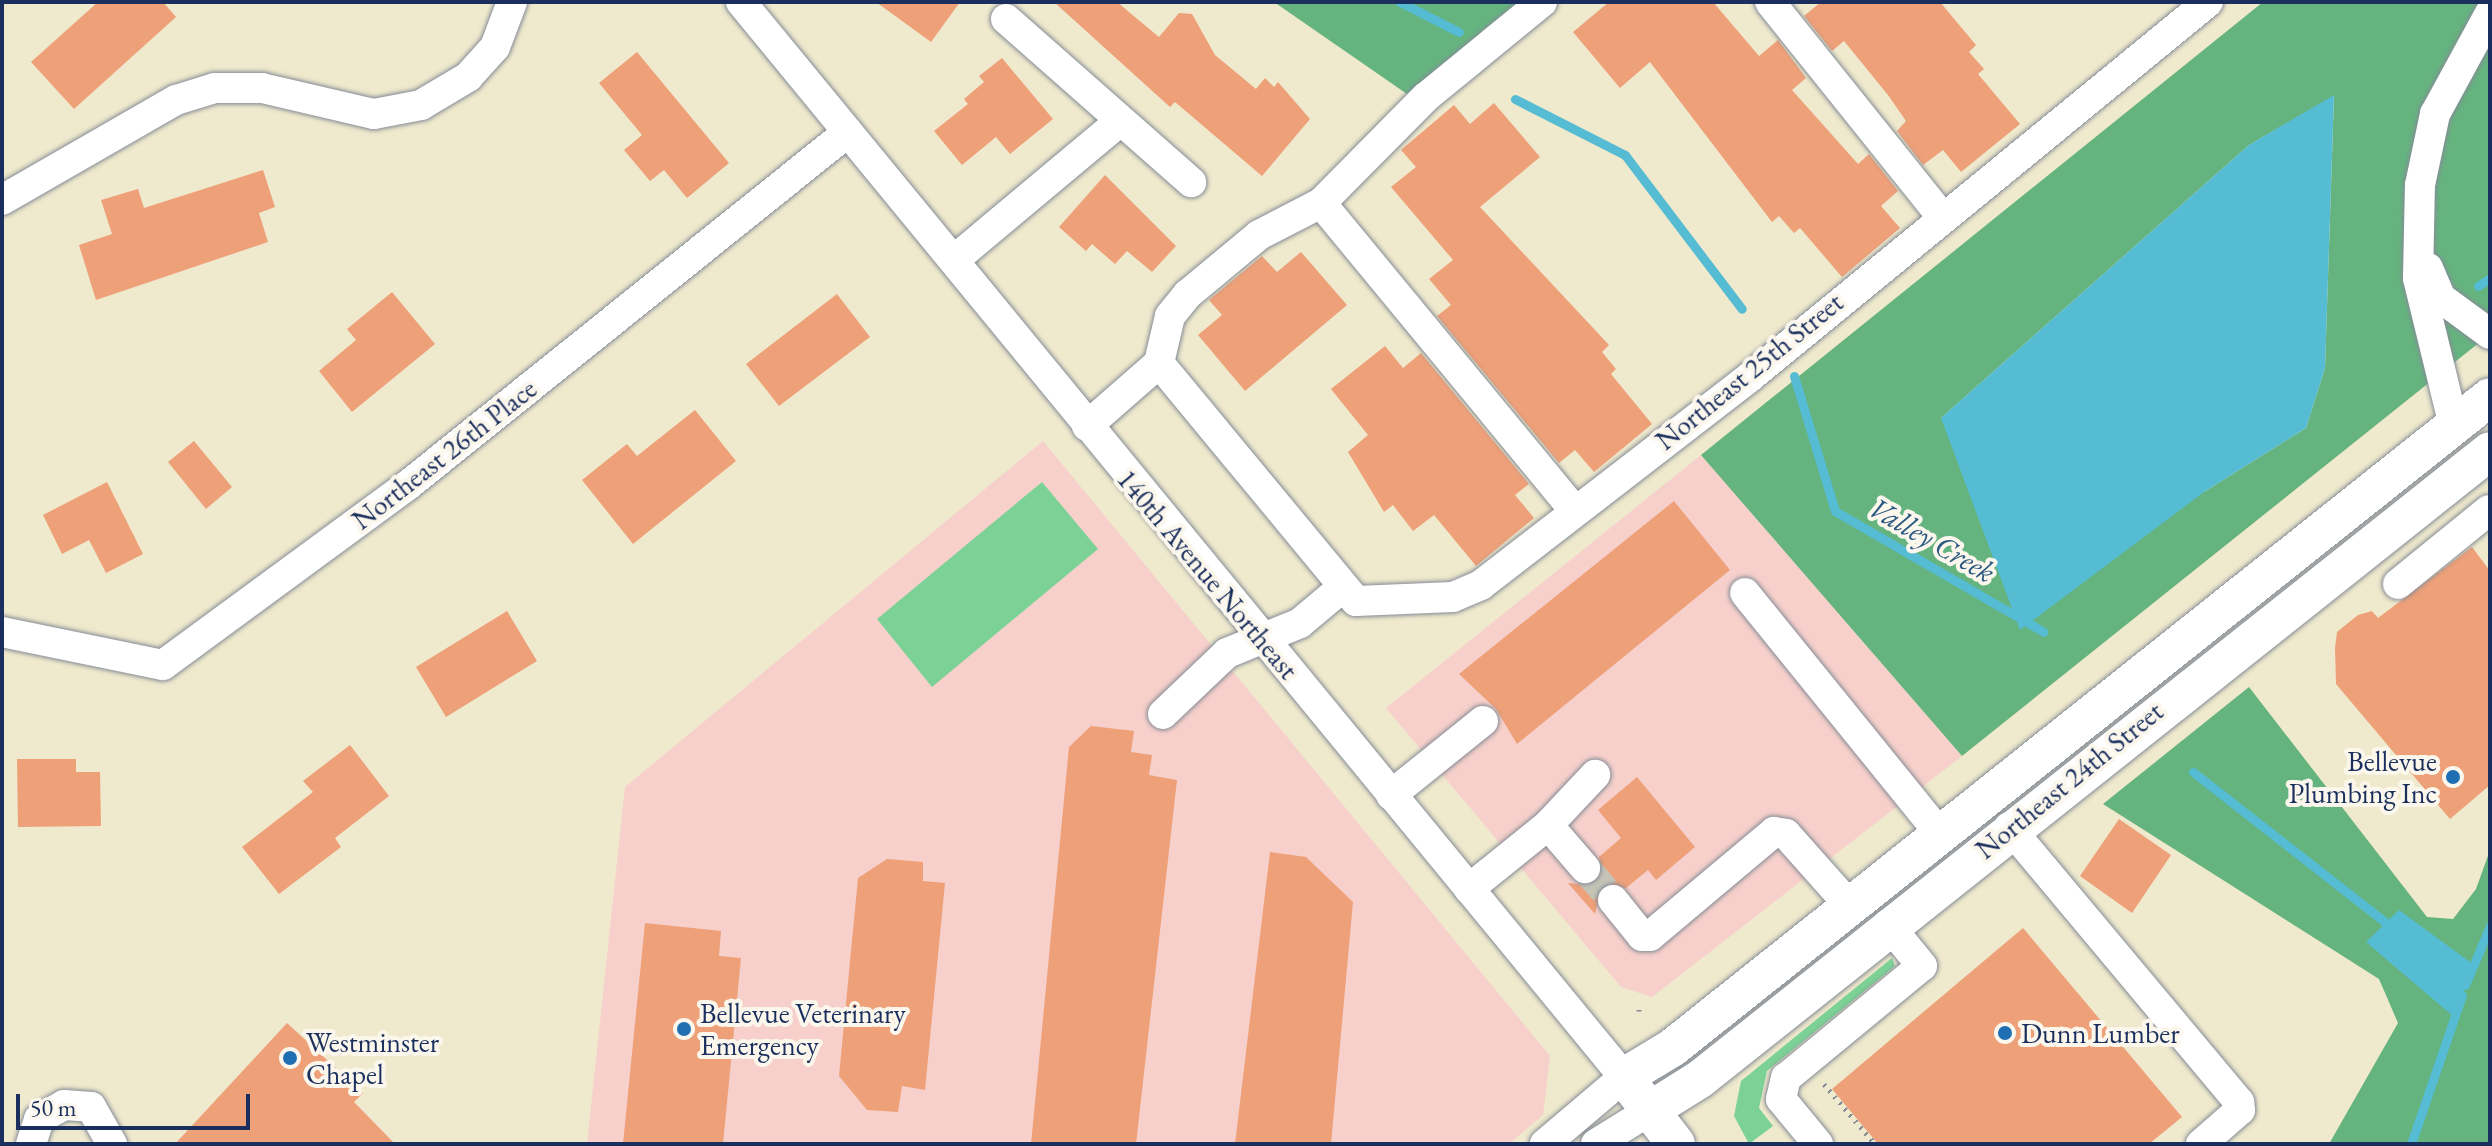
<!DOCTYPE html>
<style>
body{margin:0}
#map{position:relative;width:2492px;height:1146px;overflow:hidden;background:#efe9cd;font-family:"EB Garamond",serif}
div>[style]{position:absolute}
.built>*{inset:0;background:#f7d0cb}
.green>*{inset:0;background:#7cd296}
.forest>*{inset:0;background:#65b47f}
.water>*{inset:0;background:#55bcd3}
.stream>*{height:9px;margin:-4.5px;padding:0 4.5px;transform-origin:4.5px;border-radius:4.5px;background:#55bcd3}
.building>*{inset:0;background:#eea079}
.minor-tunnel>*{height:30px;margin-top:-15px;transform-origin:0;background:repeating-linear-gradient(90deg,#c5c4b7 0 30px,transparent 0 45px)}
.path>*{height:5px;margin-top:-2.5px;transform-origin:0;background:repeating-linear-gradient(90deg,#858c96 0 2px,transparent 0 8px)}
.roads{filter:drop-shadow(0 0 2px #858c96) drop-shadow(0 0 2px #858c96)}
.minor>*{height:30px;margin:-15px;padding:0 15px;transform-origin:15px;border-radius:15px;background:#fff}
.major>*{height:38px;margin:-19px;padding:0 19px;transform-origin:19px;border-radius:19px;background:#fff}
.dots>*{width:22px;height:22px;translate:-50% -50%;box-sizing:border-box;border:4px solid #fbf7ec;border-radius:50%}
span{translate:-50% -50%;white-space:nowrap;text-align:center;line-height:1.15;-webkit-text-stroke:8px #fbf7ec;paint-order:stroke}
.street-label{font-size:28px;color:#1b2f5e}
.poi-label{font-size:28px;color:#1b2f5e}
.right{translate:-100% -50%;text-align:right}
.left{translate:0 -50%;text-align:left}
.water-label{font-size:30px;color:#2c5981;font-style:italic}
.frame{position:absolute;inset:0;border:4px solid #1b2f5e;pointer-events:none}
.scale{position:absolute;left:16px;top:1094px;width:234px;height:36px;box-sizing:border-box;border:4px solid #1b2f5e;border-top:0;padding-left:10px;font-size:24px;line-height:28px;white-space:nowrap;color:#1b2f5e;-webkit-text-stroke:6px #fbf7ec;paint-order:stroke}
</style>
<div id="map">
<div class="built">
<i style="clip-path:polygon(1043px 441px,1550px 1056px,1543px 1115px,1509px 1144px,587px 1144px,625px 787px)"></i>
<i style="clip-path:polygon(1701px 455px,1962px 756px,1652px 997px,1621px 987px,1386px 708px)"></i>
</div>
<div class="green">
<i style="clip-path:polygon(1042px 482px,1098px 549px,932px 687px,877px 619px)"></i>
<i style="clip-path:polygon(1892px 958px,1895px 966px,1767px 1071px,1759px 1108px,1773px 1126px,1749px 1144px,1734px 1116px,1741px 1081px)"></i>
</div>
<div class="forest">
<i style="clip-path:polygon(1274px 2px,1521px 2px,1407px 94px)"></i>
<i style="clip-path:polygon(evenodd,2263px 2px,2490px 2px,2490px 334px,1962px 756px,1701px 455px,2263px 2px,2334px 96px,2325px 368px,2306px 428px,2204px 492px,1941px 418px,2249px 145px,2334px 96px)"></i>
<i style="clip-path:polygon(2249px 687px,2427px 917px,2453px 919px,2476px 889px,2490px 850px,2490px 1144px,2329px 1144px,2398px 1023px,2379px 979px,2103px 804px)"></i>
</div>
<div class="water">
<i style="clip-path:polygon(2334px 95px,2325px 368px,2306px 428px,2204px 492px,2020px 630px,1941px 418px,2249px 145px)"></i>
<i style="clip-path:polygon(2399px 910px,2474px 965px,2454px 1017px,2366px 942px)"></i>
</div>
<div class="stream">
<i style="left:1400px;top:2px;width:66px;rotate:27deg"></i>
<i style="left:1515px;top:99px;width:123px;rotate:27deg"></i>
<i style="left:1625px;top:155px;width:193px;rotate:52.8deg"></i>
<i style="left:2478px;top:286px;width:14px;rotate:-34deg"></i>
<i style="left:1794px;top:376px;width:141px;rotate:73.1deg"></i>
<i style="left:1835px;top:511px;width:241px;rotate:30.1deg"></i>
<i style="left:2193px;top:772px;width:256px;rotate:38deg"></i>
<i style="left:2465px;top:985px;width:64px;rotate:-67deg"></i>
<i style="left:2411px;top:1144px;width:157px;rotate:-71.1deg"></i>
</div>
<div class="building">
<i style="clip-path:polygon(98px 2px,163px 2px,176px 17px,74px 109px,31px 62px)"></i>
<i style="clip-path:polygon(876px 2px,960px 2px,931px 42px)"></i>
<i style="clip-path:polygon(1054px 2px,1117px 2px,1159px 37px,1179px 13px,1192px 14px,1215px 55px,1256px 89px,1265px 78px,1274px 87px,1278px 82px,1310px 119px,1262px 176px,1175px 102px,1170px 107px)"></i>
<i style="clip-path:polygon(1609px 2px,1713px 2px,1759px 56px,1778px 40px,1806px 78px,1792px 90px,1858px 164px,1869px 154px,1898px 191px,1881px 206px,1900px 228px,1842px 277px,1800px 228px,1794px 233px,1779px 216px,1772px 222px,1650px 62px,1620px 88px,1573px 32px)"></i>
<i style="clip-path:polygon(1821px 2px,1940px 2px,1976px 45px,1969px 52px,1984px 69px,1978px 74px,2020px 124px,1961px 172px,1943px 150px,1923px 165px,1897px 131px,1906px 121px,1888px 95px,1844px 41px,1832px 51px,1804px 16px)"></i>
<i style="clip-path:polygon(637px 52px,729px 163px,687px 198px,664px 170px,650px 181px,624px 150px,642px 135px,599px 83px)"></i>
<i style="clip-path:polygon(1002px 58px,1053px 119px,1010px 154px,996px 137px,962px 165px,934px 131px,968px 104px,964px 99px,984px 82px,979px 76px)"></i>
<i style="clip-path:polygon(1494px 103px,1540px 157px,1480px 207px,1609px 345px,1602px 352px,1616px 369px,1611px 374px,1652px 424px,1594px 472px,1575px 450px,1559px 463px,1437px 316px,1451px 305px,1429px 279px,1453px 260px,1391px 187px,1416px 167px,1401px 150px,1454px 105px,1470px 124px)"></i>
<i style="clip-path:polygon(263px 170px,275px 207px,259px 213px,268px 242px,96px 300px,79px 245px,112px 234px,101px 200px,138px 189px,144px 208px)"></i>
<i style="clip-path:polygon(1105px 175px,1176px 246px,1152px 272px,1127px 251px,1115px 264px,1092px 244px,1086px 251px,1059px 227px)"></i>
<i style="clip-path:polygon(1301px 252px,1347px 305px,1245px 391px,1198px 335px,1222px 315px,1209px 300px,1262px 256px,1277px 272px)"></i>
<i style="clip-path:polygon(392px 292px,435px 344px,352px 412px,319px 371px,356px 340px,347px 329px)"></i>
<i style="clip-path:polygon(837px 294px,870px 337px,779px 406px,746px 364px)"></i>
<i style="clip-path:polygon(1385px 346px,1403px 368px,1421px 353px,1529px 484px,1515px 495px,1534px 518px,1476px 566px,1434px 515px,1413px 531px,1393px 505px,1384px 512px,1348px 452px,1368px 435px,1331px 389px)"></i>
<i style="clip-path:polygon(695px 410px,736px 461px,633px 544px,582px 480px,627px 444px,637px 456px)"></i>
<i style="clip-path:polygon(194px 441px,232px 487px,206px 509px,168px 462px)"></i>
<i style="clip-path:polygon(107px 482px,143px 554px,106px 573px,89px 540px,62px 554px,43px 515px)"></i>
<i style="clip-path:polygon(1674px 501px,1730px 570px,1517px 744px,1496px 709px,1459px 674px)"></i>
<i style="clip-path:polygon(2472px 547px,2490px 571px,2490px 785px,2450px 819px,2336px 684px,2335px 648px,2337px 632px,2358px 615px,2372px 611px,2378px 618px)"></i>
<i style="clip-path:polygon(507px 611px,537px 661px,446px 717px,416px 667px)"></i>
<i style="clip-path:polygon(1091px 726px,1134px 731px,1131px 752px,1152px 755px,1149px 775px,1177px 780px,1136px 1144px,1031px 1144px,1069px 747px)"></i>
<i style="clip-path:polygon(350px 745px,389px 796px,335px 838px,341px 847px,279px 894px,242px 847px,313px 792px,303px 781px)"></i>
<i style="clip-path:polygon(17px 759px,76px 759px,76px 772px,100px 772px,101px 826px,18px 827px)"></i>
<i style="clip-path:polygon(1637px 777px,1695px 847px,1656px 880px,1648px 870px,1626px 888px,1602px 886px,1595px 914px,1568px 883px,1589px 885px,1602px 875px,1599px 857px,1621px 838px,1598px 810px)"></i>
<i style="clip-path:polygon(2119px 819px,2171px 855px,2132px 913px,2080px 876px)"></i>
<i style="clip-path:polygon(1270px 852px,1306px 857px,1353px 902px,1331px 1144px,1235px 1144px)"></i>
<i style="clip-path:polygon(887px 859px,923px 862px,923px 881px,945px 883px,925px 1090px,902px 1086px,898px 1112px,867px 1110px,839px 1076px,858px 878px)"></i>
<i style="clip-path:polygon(645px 923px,721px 931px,719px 956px,741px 958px,723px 1144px,623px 1144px)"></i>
<i style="clip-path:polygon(2023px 928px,2182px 1117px,2149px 1144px,1878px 1144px,1832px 1089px)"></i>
<i style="clip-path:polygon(287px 1023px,363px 1093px,354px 1102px,395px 1144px,175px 1144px)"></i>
</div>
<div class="minor-tunnel">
<i style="left:1585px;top:868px;width:43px;rotate:48.8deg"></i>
</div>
<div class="path">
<i style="left:1639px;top:1011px;width:4px;rotate:-90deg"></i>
<i style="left:1824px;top:1084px;width:79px;rotate:49.6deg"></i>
</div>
<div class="roads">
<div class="minor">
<i style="left:741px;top:2px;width:1391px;rotate:50.6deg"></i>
<i style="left:1624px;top:1077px;width:104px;rotate:139.7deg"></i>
<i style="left:1770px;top:2px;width:275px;rotate:51.3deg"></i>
<i style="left:1006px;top:19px;width:247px;rotate:41.4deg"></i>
<i style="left:2px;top:200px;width:201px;rotate:-29.9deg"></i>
<i style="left:176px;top:100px;width:41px;rotate:-17.1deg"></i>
<i style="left:215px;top:88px;width:47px"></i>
<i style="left:262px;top:88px;width:115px;rotate:13.1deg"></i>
<i style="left:374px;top:114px;width:48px;rotate:-10.8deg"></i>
<i style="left:421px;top:105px;width:55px;rotate:-30.8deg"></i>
<i style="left:468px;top:77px;width:40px;rotate:-48deg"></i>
<i style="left:495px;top:47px;width:48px;rotate:-69.3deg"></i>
<i style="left:1321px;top:203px;width:398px;rotate:50.5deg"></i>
<i style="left:954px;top:260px;width:217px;rotate:-39.9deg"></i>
<i style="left:2428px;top:268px;width:33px;rotate:67deg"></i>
<i style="left:2441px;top:298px;width:61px;rotate:36.3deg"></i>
<i style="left:1159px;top:363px;width:309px;rotate:50.4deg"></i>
<i style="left:1356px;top:601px;width:97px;rotate:-2.4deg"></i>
<i style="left:1453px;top:597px;width:30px;rotate:-23deg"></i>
<i style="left:1481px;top:585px;width:340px;rotate:-37.7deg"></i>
<i style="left:1750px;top:377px;width:592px;rotate:-39.31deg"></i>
<i style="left:1087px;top:426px;width:96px;rotate:-41.2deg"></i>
<i style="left:1159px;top:363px;width:48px;rotate:-76.8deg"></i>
<i style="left:1170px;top:316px;width:28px;rotate:-51deg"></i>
<i style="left:1188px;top:294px;width:92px;rotate:-39.7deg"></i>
<i style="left:1259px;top:235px;width:70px;rotate:-27.3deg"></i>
<i style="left:1321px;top:203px;width:149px;rotate:-45.3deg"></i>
<i style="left:1426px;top:97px;width:150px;rotate:-39.3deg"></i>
<i style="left:2454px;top:426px;width:152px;rotate:-103.7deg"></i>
<i style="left:2418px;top:278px;width:93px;rotate:-88.8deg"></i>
<i style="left:2420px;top:185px;width:73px;rotate:-78.1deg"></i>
<i style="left:2435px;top:114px;width:115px;rotate:-61.4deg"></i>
<i style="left:2398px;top:584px;width:117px;rotate:-39.1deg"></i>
<i style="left:1745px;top:593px;width:310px;rotate:51deg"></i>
<i style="left:2px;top:632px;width:164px;rotate:11.6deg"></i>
<i style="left:163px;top:665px;width:304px;rotate:-36.3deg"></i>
<i style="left:408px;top:485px;width:564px;rotate:-38.74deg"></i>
<i style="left:1163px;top:714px;width:88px;rotate:-43.6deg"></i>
<i style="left:1227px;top:653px;width:79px;rotate:-22.3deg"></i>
<i style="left:1300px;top:623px;width:56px;rotate:-39.9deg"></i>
<i style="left:1391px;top:795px;width:118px;rotate:-38.8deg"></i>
<i style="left:1548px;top:825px;width:57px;rotate:49.3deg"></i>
<i style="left:2009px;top:827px;width:359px;rotate:50.1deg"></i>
<i style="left:2239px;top:1102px;width:8px;rotate:83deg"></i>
<i style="left:2240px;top:1110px;width:52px;rotate:138.9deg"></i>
<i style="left:1469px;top:889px;width:102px;rotate:-39deg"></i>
<i style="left:1548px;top:825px;width:69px;rotate:-46.8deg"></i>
<i style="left:1613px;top:900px;width:46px;rotate:51.1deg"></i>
<i style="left:1642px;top:936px;width:8px"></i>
<i style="left:1650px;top:936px;width:162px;rotate:-40deg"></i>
<i style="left:1774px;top:832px;width:12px;rotate:9deg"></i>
<i style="left:1786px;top:834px;width:96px;rotate:48.4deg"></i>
<i style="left:31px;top:1144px;width:26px;rotate:-72deg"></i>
<i style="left:39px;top:1119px;width:29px;rotate:-29deg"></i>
<i style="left:64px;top:1105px;width:27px;rotate:4deg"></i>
<i style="left:91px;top:1107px;width:43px;rotate:60.4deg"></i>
<i style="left:1596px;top:1144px;width:62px;rotate:-31.9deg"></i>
<i style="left:1818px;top:1144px;width:58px;rotate:-129.4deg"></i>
<i style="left:1781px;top:1099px;width:22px;rotate:-77deg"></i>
<i style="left:1786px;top:1078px;width:176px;rotate:-39.5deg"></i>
<i style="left:1922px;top:966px;width:54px;rotate:-129deg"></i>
</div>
<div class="major">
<i style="left:1649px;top:1111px;width:60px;rotate:-32.1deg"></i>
<i style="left:1700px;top:1079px;width:1009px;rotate:-38.48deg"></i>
<i style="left:1676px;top:1144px;width:85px;rotate:-127.8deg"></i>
<i style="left:1624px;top:1077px;width:56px;rotate:-31.1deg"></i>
<i style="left:1672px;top:1048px;width:1045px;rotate:-38.51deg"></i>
</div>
</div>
<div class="dots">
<i style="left:2453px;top:777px;background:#1f6fb2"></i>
<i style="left:684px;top:1029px;background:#1f6fb2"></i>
<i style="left:2005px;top:1033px;background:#1f6fb2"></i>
<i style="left:290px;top:1058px;background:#1f6fb2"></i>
</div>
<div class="street-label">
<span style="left:1749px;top:371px;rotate:-39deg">Northeast 25th Street</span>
<span style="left:444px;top:454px;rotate:-38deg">Northeast 26th Place</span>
<span style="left:1208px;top:574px;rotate:50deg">140th Avenue Northeast</span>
<span style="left:2069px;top:780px;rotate:-39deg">Northeast 24th Street</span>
</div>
<div class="poi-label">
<span class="right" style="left:2437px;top:777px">Bellevue<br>Plumbing Inc</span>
<span class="left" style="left:700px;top:1029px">Bellevue Veterinary<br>Emergency</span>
<span class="left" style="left:2021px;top:1033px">Dunn Lumber</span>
<span class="left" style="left:306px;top:1058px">Westminster<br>Chapel</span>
</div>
<div class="water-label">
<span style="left:1932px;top:540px;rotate:30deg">Valley Creek</span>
</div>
<div class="frame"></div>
<div class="scale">50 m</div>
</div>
